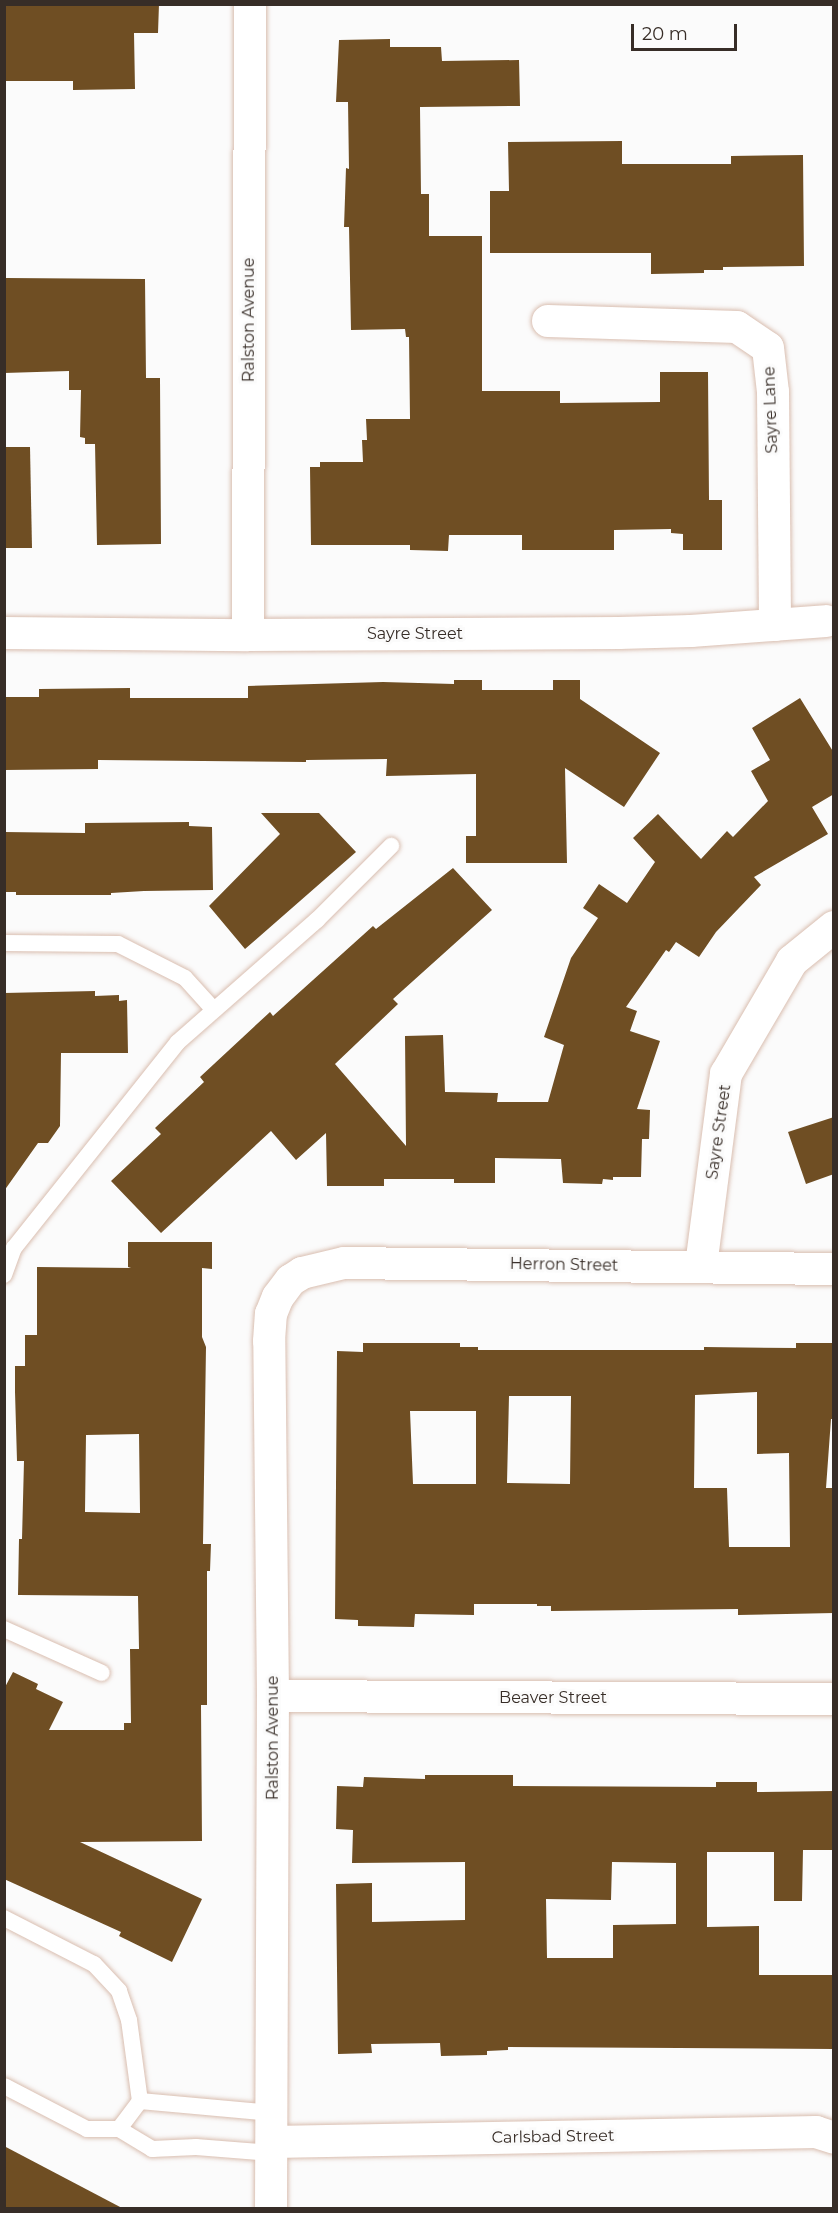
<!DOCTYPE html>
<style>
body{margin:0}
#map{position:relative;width:838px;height:2213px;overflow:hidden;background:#fbfbfb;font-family:Montserrat,sans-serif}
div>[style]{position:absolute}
.building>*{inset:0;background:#6f4e23}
.roads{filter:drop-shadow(0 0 2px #d9beb0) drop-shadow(0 0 2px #d9beb0)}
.service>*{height:16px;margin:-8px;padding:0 8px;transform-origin:8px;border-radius:8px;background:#fff}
.minor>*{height:32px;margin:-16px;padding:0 16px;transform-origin:16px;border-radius:16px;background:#fff}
span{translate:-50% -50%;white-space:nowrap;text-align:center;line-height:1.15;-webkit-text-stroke:6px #fbfbfb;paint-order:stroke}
.street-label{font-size:16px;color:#372d27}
.frame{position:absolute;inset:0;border:6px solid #372d27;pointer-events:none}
.scale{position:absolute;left:631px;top:24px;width:106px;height:27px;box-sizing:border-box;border:3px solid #372d27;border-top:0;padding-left:8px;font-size:18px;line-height:21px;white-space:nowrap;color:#372d27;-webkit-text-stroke:4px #fbfbfb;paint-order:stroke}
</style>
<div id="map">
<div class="building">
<i style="clip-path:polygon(6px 4px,159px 4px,158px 33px,134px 33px,135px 89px,73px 90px,73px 81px,4px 81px)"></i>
<i style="clip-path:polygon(390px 39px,390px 47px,441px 47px,442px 61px,519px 60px,520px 106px,420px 107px,421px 194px,429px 194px,429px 236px,482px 236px,482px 391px,560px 391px,560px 403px,660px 402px,660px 372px,708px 372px,709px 500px,722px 500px,722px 550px,683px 550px,683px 534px,671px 533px,671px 529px,614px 530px,614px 550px,522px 550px,522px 535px,449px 535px,448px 551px,410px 550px,410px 545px,311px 545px,310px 467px,320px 467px,320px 462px,363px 462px,362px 440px,367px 440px,366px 419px,410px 419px,409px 337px,406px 337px,405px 329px,351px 330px,349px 227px,344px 227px,346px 168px,349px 169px,348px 102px,336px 102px,339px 40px)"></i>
<i style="clip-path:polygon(622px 141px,622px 164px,731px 164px,731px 156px,803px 155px,804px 266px,723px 267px,723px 270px,704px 270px,704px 273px,651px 274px,651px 253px,490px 253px,490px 191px,509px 191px,508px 142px)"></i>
<i style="clip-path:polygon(6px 278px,145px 279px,146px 378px,160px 378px,161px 544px,97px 545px,95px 444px,85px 444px,85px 438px,80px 437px,81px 390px,69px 390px,69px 371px,4px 373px)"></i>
<i style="clip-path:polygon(4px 447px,30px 447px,32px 548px,4px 548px)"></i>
<i style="clip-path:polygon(454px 680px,482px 680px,482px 690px,553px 690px,553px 680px,580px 680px,580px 699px,660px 753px,624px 807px,565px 768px,567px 863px,466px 863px,466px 836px,476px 836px,476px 774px,386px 776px,387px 759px,306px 760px,306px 762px,98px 760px,98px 769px,4px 770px,4px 697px,39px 697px,39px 689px,130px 688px,130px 698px,248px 698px,248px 686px,383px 682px,454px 684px)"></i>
<i style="clip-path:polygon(800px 698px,834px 753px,834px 794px,812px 807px,828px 834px,754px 877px,761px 885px,716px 932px,699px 957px,676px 942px,669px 952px,666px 950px,626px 1007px,637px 1011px,630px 1031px,660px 1041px,637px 1109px,650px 1110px,649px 1139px,642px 1139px,641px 1177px,613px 1177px,613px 1180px,603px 1179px,602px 1184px,563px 1183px,561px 1159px,495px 1158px,495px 1183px,454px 1183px,454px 1179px,384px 1179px,384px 1186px,327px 1186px,326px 1133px,296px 1160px,271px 1131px,161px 1233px,111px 1181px,161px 1134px,155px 1128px,204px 1082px,200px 1077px,270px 1012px,273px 1016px,373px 926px,376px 929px,453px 868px,492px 910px,393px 999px,398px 1004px,335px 1064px,406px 1146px,405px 1036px,443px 1035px,445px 1092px,498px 1093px,497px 1102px,548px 1102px,564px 1045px,544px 1037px,571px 958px,598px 918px,583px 908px,599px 884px,627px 903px,655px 862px,633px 838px,658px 814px,701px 859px,727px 831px,733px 837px,768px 801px,751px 771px,770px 760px,752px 728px)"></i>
<i style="clip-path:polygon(261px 813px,319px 813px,356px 852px,245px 949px,209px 906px,280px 834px)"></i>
<i style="clip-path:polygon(189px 822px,189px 826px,212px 827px,213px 890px,144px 891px,111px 893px,111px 895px,16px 895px,16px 892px,4px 892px,4px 832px,85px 833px,85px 823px)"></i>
<i style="clip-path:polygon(95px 991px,95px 996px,119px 995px,119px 1001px,127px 1000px,128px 1053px,61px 1053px,60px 1126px,48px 1143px,38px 1143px,4px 1191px,4px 993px)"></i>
<i style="clip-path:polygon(834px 1117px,834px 1174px,806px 1184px,788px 1132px)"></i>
<i style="clip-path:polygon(evenodd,128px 1242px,212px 1242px,212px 1269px,202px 1268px,202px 1337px,206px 1347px,203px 1544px,211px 1544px,210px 1571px,207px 1571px,207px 1705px,201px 1705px,202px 1841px,80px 1842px,202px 1899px,172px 1962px,119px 1936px,121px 1932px,4px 1879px,4px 1689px,13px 1672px,38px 1684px,36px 1689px,63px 1702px,49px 1730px,124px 1730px,124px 1723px,131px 1723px,130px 1649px,139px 1649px,138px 1596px,18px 1595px,19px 1539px,22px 1539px,24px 1461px,17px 1461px,15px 1392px,15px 1366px,25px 1366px,25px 1335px,37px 1335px,37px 1267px,131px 1268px,128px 1267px,128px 1242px,139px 1434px,140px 1513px,85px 1512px,86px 1435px,139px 1434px)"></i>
<i style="clip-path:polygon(evenodd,363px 1343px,460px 1343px,460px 1347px,478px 1347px,478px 1350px,704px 1350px,704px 1347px,796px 1348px,796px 1343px,834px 1343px,834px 1419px,831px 1419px,826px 1488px,834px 1488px,834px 1613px,738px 1615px,738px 1609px,551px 1611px,551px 1606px,537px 1606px,537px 1604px,474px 1604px,474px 1615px,415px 1614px,414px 1627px,358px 1626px,358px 1620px,335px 1619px,337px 1351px,363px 1352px,363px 1343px,757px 1392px,757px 1454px,789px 1453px,790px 1547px,729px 1547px,727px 1488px,694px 1488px,695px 1395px,757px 1392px,363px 1343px,509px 1396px,571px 1396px,570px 1484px,507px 1483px,509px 1396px,363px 1343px,410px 1411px,476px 1411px,476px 1484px,413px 1484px,410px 1411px)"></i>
<i style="clip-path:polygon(evenodd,425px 1775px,513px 1775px,513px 1786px,716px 1787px,716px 1782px,757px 1782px,757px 1792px,834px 1791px,834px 1850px,803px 1850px,802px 1901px,774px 1901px,774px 1852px,707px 1852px,707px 1927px,759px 1926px,759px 1975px,834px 1975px,834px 2049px,508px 2047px,508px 2050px,487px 2051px,487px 2055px,441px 2056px,440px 2043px,371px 2044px,372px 2053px,338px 2054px,336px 1884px,372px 1883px,372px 1922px,465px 1920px,465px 1862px,352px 1863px,353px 1830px,336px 1829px,337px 1786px,363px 1787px,364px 1777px,425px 1779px,425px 1775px,612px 1862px,676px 1863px,676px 1924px,613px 1925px,613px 1958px,547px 1958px,546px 1899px,611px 1900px,612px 1862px)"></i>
<i style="clip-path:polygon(4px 2146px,122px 2208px,4px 2208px)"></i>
</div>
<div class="roads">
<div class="service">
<i style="left:4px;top:943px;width:114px;rotate:0.5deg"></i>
<i style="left:118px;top:944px;width:75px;rotate:26.9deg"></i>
<i style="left:185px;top:978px;width:43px;rotate:47.8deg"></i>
<i style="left:4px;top:1275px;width:29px;rotate:-70deg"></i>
<i style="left:14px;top:1248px;width:263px;rotate:-51.5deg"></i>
<i style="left:178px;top:1042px;width:185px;rotate:-41.3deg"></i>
<i style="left:317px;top:920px;width:105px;rotate:-45deg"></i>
<i style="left:4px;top:1629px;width:107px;rotate:24.2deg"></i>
<i style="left:4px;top:1918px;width:101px;rotate:27.1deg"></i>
<i style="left:94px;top:1964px;width:37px;rotate:47deg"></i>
<i style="left:119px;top:1991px;width:31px;rotate:71deg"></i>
<i style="left:129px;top:2020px;width:82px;rotate:82.3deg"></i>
<i style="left:140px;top:2101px;width:35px;rotate:127deg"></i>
<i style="left:119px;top:2129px;width:32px;rotate:180deg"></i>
<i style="left:87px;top:2129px;width:93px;rotate:-152.6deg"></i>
<i style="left:140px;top:2101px;width:133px;rotate:5.2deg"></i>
<i style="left:119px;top:2129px;width:39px;rotate:31deg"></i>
<i style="left:152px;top:2149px;width:44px;rotate:-2.6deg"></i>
<i style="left:196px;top:2147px;width:76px;rotate:4.5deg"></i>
</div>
<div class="minor">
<i style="left:548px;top:321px;width:189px;rotate:1.8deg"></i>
<i style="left:737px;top:327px;width:37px;rotate:34deg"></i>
<i style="left:768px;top:348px;width:44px;rotate:83.5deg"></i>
<i style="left:773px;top:392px;width:233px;rotate:89.5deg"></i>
<i style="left:4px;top:633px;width:244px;rotate:0.5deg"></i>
<i style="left:248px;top:635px;width:371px;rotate:-0.3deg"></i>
<i style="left:619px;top:633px;width:72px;rotate:-1.6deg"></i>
<i style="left:691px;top:631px;width:135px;rotate:-4.2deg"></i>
<i style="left:248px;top:635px;width:631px;rotate:-89.82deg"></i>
<i style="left:701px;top:1266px;width:194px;rotate:-82.6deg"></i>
<i style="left:726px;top:1074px;width:131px;rotate:-59.7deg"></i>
<i style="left:792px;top:961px;width:54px;rotate:-39deg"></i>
<i style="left:273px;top:1696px;width:561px;rotate:0.31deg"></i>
<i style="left:272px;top:2142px;width:544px;rotate:-1.05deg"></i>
<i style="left:816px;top:2132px;width:19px;rotate:18deg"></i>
<i style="left:271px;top:2208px;width:512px;rotate:-89.78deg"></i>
<i style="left:273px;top:1696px;width:355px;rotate:-90.6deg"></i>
<i style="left:269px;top:1341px;width:27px;rotate:-86deg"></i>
<i style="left:271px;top:1314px;width:18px;rotate:-68deg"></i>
<i style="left:278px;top:1297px;width:21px;rotate:-53deg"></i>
<i style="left:291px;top:1280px;width:13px;rotate:-32deg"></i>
<i style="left:302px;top:1273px;width:43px;rotate:-13.4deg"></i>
<i style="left:344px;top:1263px;width:490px;rotate:0.7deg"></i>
</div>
</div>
<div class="street-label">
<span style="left:249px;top:320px;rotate:-90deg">Ralston Avenue</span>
<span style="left:771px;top:410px;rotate:-92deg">Sayre Lane</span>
<span style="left:415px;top:634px">Sayre Street</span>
<span style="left:719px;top:1132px;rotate:-82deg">Sayre Street</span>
<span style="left:564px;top:1265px;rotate:1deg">Herron Street</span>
<span style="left:553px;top:1698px">Beaver Street</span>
<span style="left:273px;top:1738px;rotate:-90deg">Ralston Avenue</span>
<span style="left:553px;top:2137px;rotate:-1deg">Carlsbad Street</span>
</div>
<div class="frame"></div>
<div class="scale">20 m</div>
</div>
